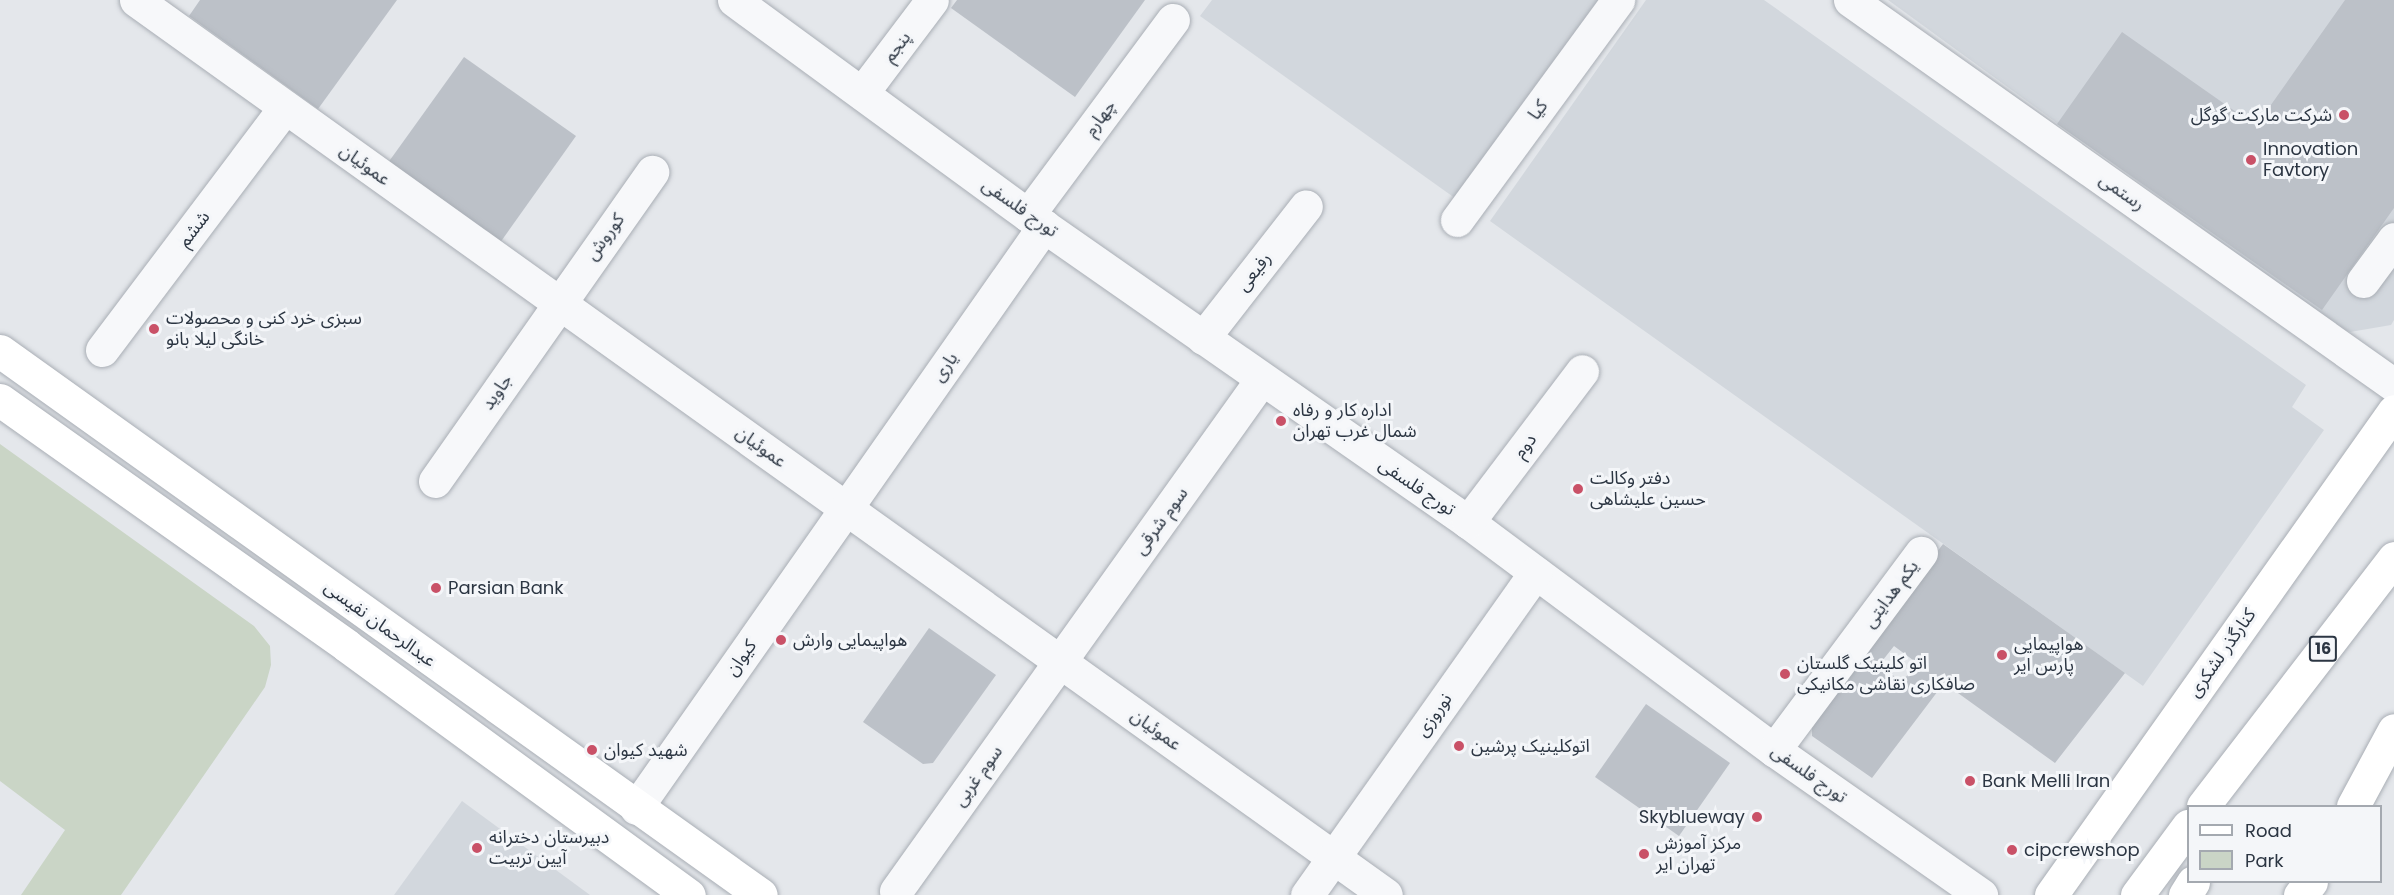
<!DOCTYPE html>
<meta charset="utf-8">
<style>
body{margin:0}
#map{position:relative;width:2394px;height:895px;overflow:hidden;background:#e4e7eb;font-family:Poppins,"Noto Sans Arabic",sans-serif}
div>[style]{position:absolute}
.built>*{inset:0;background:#d2d7dd}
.green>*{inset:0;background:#cad5c6}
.building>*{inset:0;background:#bcc1c8}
.roads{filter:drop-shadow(0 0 2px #a9aeb5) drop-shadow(0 0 2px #a9aeb5)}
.minor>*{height:33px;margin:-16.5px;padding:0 16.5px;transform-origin:16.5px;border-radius:16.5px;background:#f7f8fa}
.major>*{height:33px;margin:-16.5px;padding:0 16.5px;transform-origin:16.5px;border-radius:16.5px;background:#fff}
.highway>*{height:33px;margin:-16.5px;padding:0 16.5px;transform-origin:16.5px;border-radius:16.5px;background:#fff}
.dots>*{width:16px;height:16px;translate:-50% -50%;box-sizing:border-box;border:3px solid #f4f6f9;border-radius:50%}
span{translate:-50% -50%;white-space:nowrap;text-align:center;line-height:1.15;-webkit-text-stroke:6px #f4f6f9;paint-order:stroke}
.shield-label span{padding:2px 4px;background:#f4f6f9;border:2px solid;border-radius:4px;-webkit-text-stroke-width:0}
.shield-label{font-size:16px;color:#2c3643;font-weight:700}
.street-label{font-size:18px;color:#2c3643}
.poi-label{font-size:18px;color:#2c3643}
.right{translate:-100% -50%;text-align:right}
.left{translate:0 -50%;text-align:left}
.legend{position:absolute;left:2187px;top:805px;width:195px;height:78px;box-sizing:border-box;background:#f4f6f9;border:2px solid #a4a9b0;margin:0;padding:8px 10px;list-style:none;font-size:18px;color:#2c3643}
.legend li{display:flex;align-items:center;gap:12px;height:30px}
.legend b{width:30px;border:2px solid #a4a9b0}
</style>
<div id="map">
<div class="built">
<i style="clip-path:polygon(1212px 0,1606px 0,1459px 201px,1200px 16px)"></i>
<i style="clip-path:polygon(1646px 0,1764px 0,2306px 385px,2292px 407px,2324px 430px,2143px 686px,1490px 221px)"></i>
<i style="clip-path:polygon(1888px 0,2394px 0,2394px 320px,2391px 325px,2350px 332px,2336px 326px)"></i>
<i style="clip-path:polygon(462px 801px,590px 895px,394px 895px)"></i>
</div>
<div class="green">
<i style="clip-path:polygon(0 444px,254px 626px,270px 646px,271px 665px,265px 687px,121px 895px,21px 895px,65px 830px,0 781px)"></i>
</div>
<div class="building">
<i style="clip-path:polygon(200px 0,397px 0,318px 109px,189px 16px)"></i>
<i style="clip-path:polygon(957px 0,1145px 0,1075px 97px,951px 8px)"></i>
<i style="clip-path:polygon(2345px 0,2394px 0,2394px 208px,2322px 310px,2057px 124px,2122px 32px,2256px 126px)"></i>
<i style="clip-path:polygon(464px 57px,576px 136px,497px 247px,385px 167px)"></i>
<i style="clip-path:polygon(evenodd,1943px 544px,2125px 673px,2055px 763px,1944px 683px,1872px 778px,1812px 736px,1812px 717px,1943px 544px,1894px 646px,1917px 663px,1902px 682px,1879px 665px,1894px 646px)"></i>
<i style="clip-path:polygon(929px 628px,996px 675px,933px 763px,923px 764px,863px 722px)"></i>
<i style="clip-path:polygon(1646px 704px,1730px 763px,1679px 836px,1595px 777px)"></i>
</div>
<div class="roads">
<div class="minor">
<i style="left:136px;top:0;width:1537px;rotate:35.6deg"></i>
<i style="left:734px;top:0;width:364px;rotate:36.2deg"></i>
<i style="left:1028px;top:215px;width:537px;rotate:34.9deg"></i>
<i style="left:1468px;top:522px;width:382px;rotate:36.7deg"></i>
<i style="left:1774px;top:750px;width:253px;rotate:35deg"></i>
<i style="left:1850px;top:0;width:666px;rotate:35.29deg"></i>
<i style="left:862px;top:93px;width:116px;rotate:-53deg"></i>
<i style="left:1028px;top:215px;width:243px;rotate:-53.4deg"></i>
<i style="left:1457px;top:220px;width:273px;rotate:-53.8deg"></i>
<i style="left:2363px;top:281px;width:52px;rotate:-53.6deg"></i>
<i style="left:1203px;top:338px;width:167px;rotate:-52deg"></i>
<i style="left:102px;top:350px;width:304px;rotate:-53deg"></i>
<i style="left:435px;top:481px;width:378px;rotate:-54.9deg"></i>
<i style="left:1468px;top:522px;width:189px;rotate:-52.9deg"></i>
<i style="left:1774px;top:750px;width:246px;rotate:-53.3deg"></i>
<i style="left:636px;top:808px;width:711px;rotate:-54.97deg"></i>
<i style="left:896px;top:891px;width:628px;rotate:-54.46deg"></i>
<i style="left:1307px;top:895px;width:395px;rotate:-54.7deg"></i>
</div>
<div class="major">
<i style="left:0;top:351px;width:935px;rotate:35.56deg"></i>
<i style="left:0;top:400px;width:425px;rotate:35.3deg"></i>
<i style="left:347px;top:646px;width:423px;rotate:36.1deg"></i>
<i style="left:2051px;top:895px;width:593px;rotate:-54.68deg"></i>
</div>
<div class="highway">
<i style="left:2203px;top:806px;width:313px;rotate:-52.4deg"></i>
<i style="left:2353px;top:806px;width:86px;rotate:-61.7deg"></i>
<i style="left:2137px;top:895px;width:86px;rotate:-53.5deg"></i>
<i style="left:2185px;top:895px;width:15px;rotate:-58deg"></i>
<i style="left:2300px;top:895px;width:17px;rotate:-50deg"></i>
</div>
</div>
<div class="dots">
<i style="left:2344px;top:115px;background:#c95167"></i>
<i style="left:2251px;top:160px;background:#c95167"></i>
<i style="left:154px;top:329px;background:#c95167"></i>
<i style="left:1281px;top:421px;background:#c95167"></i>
<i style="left:1578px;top:489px;background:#c95167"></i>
<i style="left:436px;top:588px;background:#c95167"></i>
<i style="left:781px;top:640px;background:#c95167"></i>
<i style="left:2002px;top:655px;background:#c95167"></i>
<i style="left:1785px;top:674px;background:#c95167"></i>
<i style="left:1459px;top:746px;background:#c95167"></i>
<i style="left:592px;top:750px;background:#c95167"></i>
<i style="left:1970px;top:781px;background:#c95167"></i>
<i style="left:1757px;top:817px;background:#c95167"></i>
<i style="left:477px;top:848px;background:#c95167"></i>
<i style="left:2012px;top:850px;background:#c95167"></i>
<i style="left:1644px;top:854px;background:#c95167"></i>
</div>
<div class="shield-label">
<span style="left:2323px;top:649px">16</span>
</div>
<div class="street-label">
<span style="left:897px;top:47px;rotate:-53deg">پنجم</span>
<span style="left:1538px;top:110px;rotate:-54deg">کیا</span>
<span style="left:1100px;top:118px;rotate:-53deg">چهارم</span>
<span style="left:365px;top:165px;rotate:36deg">عموئیان</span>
<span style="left:2122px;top:192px;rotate:35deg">رستمی</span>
<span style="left:1020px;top:208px;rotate:35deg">تورج فلسفی</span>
<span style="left:194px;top:229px;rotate:-53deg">ششم</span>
<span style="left:605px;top:237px;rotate:-54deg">کوروش</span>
<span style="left:1254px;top:272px;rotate:-52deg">رفیعی</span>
<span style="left:945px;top:367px;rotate:-55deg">یاری</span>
<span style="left:497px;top:392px;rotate:-55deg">جاوید</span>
<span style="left:1525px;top:446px;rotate:-53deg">دوم</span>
<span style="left:761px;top:447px;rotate:36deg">عموئیان</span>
<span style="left:1417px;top:487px;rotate:34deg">تورج فلسفی</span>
<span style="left:1161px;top:521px;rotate:-54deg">سوم شرقی</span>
<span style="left:1891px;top:594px;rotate:-53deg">یکم هدایتی</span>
<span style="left:380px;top:624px;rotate:36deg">عبدالرحمان نفیسی</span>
<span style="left:2222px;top:653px;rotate:-55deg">کنارگذر لشکری</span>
<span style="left:741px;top:658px;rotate:-55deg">کیوان</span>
<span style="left:1434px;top:715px;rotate:-55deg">نوروزی</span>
<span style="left:1156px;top:730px;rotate:36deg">عموئیان</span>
<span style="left:1809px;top:774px;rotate:35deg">تورج فلسفی</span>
<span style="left:978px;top:776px;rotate:-54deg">سوم غربی</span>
</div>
<div class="poi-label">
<span class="right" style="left:2332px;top:115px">شرکت مارکت گوگل</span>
<span class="left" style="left:2263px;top:160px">Innovation<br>Favtory</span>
<span class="left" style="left:166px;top:329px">سبزی خرد کنی و محصولات<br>خانگی لیلا بانو</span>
<span class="left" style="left:1293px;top:421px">اداره کار و رفاه<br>شمال غرب تهران</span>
<span class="left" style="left:1590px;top:489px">دفتر وکالت<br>حسین علیشاهی</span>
<span class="left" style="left:448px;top:588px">Parsian Bank</span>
<span class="left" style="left:793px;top:640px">هواپیمایی وارش</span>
<span class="left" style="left:2014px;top:655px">هواپیمایی<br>پارس ایر</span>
<span class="left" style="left:1797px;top:674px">اتو کلینیک گلستان<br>صافکاری نقاشی مکانیکی</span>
<span class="left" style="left:1471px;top:746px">اتوکلینیک پرشین</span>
<span class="left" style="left:604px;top:750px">شهید کیوان</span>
<span class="left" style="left:1982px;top:781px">Bank Melli Iran</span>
<span class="right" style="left:1745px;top:817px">Skyblueway</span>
<span class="left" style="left:489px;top:848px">دبیرستان دخترانه<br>آیین تربیت</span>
<span class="left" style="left:1656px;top:854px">مرکز آموزش<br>تهران ایر</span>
<span class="left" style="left:2024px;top:850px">cipcrewshop</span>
</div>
<ul class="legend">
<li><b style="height:8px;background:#fff"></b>Road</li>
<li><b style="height:16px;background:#cad5c6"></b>Park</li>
</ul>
</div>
